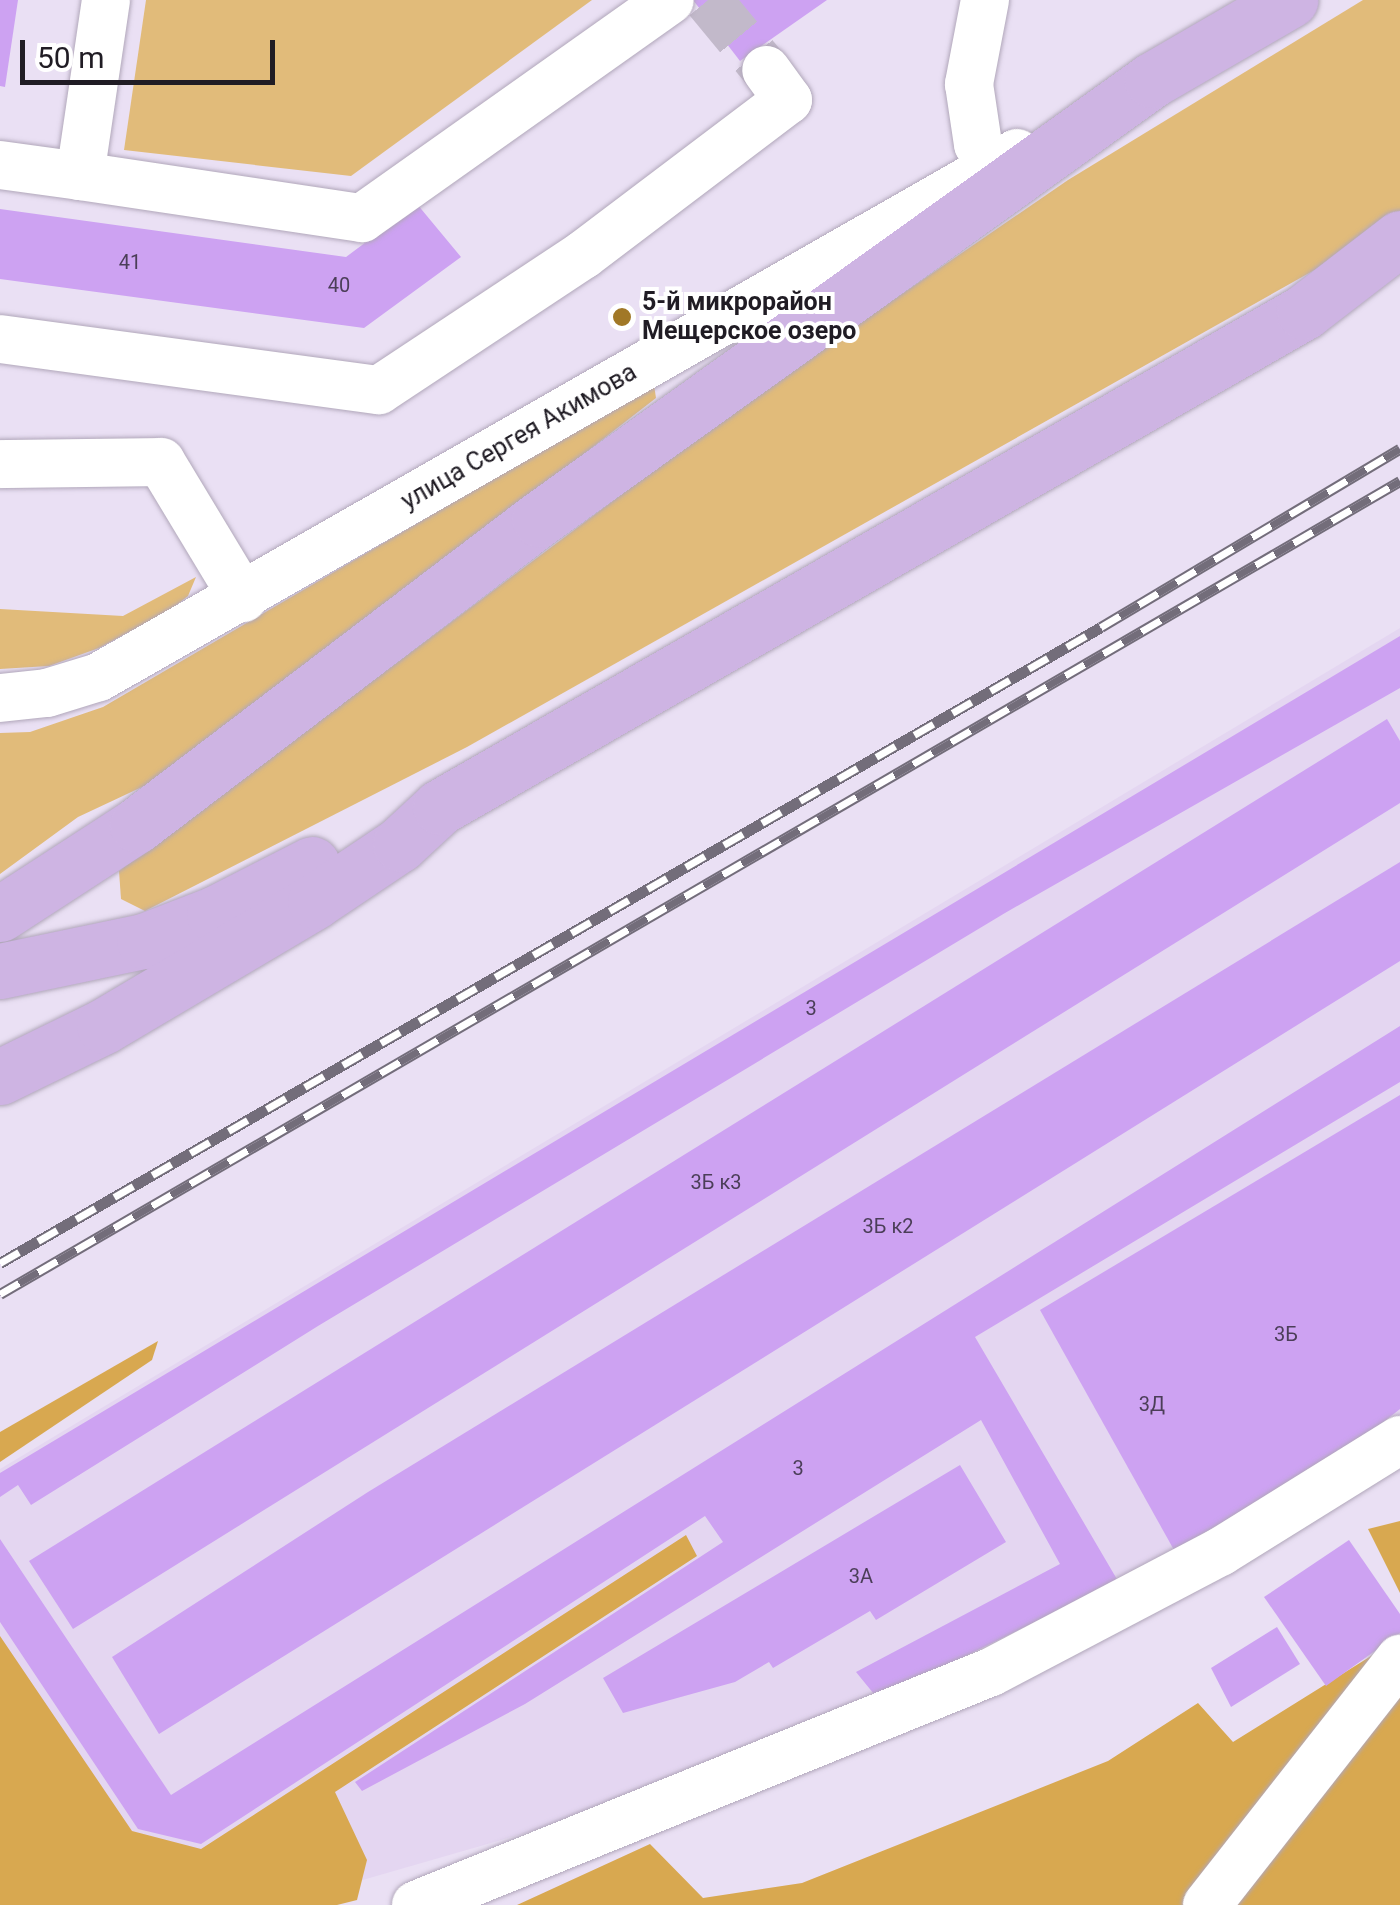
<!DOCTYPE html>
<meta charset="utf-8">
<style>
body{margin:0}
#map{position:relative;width:1400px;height:1905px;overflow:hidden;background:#eae0f4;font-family:Roboto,sans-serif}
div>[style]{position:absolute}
.built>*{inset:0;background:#e4d6f1}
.green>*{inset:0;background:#e1bb7a}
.forest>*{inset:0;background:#d8a850}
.building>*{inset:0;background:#cda2f2}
.minor-tunnel>*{height:48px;margin-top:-24px;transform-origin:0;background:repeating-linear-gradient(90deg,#c2b9ca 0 48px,transparent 0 72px)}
.roads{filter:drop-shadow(0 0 2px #b1a7ba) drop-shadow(0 0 2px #b1a7ba)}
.minor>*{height:48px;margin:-24px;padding:0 24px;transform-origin:24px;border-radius:24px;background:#fff}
.major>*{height:55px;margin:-27.5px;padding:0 27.5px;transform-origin:27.5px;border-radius:27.5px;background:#ceb4e3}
.rail>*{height:11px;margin-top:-5.5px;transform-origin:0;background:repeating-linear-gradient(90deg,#fff 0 22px,#736d7a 0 44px);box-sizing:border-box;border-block:2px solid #736d7a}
.dots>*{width:28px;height:28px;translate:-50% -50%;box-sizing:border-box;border:5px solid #fff;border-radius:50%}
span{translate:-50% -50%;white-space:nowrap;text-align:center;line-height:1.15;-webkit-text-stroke:8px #fff;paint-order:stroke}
.number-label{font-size:20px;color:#4b3e58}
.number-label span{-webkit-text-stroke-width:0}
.poi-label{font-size:25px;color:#201c24;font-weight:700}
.left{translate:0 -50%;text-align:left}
.street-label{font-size:25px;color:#201c24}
.scale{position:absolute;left:20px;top:40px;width:255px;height:45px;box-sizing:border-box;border:5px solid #201c24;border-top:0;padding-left:12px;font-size:30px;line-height:35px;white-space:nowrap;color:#201c24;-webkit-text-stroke:8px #fff;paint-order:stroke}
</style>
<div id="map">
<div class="built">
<i style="clip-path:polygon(1400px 628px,1400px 1432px,1004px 1656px,591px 1814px,276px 1905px,178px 1905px,0 1708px,0 1469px)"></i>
</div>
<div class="green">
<i style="clip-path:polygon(146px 0,592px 0,351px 176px,124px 150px)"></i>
<i style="clip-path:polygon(1363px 0,1400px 0,1400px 213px,1327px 263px,467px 747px,145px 911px,121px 899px,119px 871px,749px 399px,1068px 180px)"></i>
<i style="clip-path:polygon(654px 385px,656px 398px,174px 772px,78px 817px,0 874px,0 733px,30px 732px,103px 707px)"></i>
<i style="clip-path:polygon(196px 577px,188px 596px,170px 610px,99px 648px,49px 666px,0 669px,0 609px,123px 616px)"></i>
</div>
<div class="forest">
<i style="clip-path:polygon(158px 1341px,152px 1360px,0 1462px,0 1432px)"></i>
<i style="clip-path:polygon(1400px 1521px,1400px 1593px,1368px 1529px)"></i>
<i style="clip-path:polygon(686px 1535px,697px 1556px,335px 1792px,367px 1860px,357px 1900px,337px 1905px,0 1905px,0 1636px,132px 1831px,201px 1849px)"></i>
<i style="clip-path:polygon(1400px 1638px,1400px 1905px,517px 1905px,650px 1844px,703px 1898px,802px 1883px,1108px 1761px,1198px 1703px,1233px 1742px)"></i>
</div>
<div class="building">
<i style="clip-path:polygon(0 0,18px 0,5px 87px,0 86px)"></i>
<i style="clip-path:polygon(693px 0,827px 0,740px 61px)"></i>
<i style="clip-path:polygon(417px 204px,461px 257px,364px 328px,0 279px,0 209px,346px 257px)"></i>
<i style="clip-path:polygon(1400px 636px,1400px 688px,1005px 913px,318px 1326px,31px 1505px,18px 1485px,0 1497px,0 1473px)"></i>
<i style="clip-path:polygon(1387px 719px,1400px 741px,1400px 803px,73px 1629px,29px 1561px)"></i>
<i style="clip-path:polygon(1400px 862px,1400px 961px,159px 1734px,112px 1657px,368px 1492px)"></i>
<i style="clip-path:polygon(1400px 1026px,1400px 1082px,975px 1337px,1118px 1581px,878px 1699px,856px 1672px,1060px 1564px,981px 1420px,525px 1704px,362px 1791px,355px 1782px,723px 1542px,705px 1516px,201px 1844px,138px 1829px,0 1622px,0 1539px,171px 1795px)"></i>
<i style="clip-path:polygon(1400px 1095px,1400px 1409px,1346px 1451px,1174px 1550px,1040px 1310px)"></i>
<i style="clip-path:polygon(960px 1465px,1006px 1542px,876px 1620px,870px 1611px,773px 1668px,769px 1662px,735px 1682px,623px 1713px,603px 1678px)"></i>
<i style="clip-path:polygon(1349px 1540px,1400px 1614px,1400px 1633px,1326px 1686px,1264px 1597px)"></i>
<i style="clip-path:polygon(1277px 1627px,1300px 1664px,1231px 1707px,1211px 1668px)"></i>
</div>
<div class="minor-tunnel">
<i style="left:708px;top:0;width:91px;rotate:50.4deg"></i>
</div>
<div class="roads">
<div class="minor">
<i style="left:106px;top:0;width:178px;rotate:98.4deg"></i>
<i style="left:80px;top:176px;width:285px;rotate:8.5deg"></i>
<i style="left:362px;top:218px;width:377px;rotate:-35.3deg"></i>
<i style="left:985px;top:0;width:86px;rotate:100.8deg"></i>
<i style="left:969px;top:84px;width:61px;rotate:81.5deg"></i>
<i style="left:978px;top:144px;width:26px;rotate:62deg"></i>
<i style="left:0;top:165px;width:81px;rotate:7.8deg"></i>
<i style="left:0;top:339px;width:382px;rotate:7.7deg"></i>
<i style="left:379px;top:390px;width:245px;rotate:-33.5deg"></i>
<i style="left:583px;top:255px;width:257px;rotate:-37.1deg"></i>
<i style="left:788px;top:100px;width:37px;rotate:-126deg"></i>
<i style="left:0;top:464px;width:161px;rotate:-0.7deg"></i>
<i style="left:161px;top:462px;width:159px;rotate:58.9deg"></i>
<i style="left:0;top:698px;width:47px;rotate:-6.1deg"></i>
<i style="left:47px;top:693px;width:54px;rotate:-17.1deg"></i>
<i style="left:99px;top:677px;width:1057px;rotate:-29.72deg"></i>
<i style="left:416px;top:1905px;width:620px;rotate:-22.06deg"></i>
<i style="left:991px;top:1672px;width:259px;rotate:-27.7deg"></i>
<i style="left:1220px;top:1552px;width:212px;rotate:-31.9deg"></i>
<i style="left:1207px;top:1905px;width:313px;rotate:-51.9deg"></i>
</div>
<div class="major">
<i style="left:0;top:914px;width:163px;rotate:-33deg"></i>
<i style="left:137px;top:825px;width:505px;rotate:-37.28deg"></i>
<i style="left:539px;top:519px;width:754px;rotate:-35.61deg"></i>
<i style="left:1152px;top:80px;width:160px;rotate:-30.1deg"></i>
<i style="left:0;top:971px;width:147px;rotate:-11.8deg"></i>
<i style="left:144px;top:941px;width:75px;rotate:-21.1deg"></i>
<i style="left:214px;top:914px;width:110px;rotate:-27deg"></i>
<i style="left:0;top:1077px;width:116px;rotate:-26.1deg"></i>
<i style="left:104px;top:1026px;width:245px;rotate:-30.6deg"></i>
<i style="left:315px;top:901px;width:102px;rotate:-33.8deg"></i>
<i style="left:400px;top:844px;width:54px;rotate:-42.8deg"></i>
<i style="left:440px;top:807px;width:996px;rotate:-29.81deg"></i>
<i style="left:1304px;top:312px;width:121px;rotate:-37.6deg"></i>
</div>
</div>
<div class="rail">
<i style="left:0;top:1263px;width:1271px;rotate:-30.01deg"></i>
<i style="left:1101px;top:627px;width:348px;rotate:-30.8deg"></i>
<i style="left:0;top:1294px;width:1619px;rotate:-30.14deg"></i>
</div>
<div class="dots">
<i style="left:622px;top:317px;background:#a17827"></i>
</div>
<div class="number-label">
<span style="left:130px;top:262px">41</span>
<span style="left:339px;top:285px">40</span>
<span style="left:811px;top:1008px">3</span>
<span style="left:716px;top:1182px">3Б к3</span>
<span style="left:888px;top:1226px">3Б к2</span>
<span style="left:1286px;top:1334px">3Б</span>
<span style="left:1152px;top:1404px">3Д</span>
<span style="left:798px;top:1468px">3</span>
<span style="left:861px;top:1576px">3А</span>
</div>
<div class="poi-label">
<span class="left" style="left:642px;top:317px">5-й микрорайон<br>Мещерское озеро</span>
</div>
<div class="street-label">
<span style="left:519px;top:437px;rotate:-30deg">улица Сергея Акимова</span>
</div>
<div class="scale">50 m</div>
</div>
